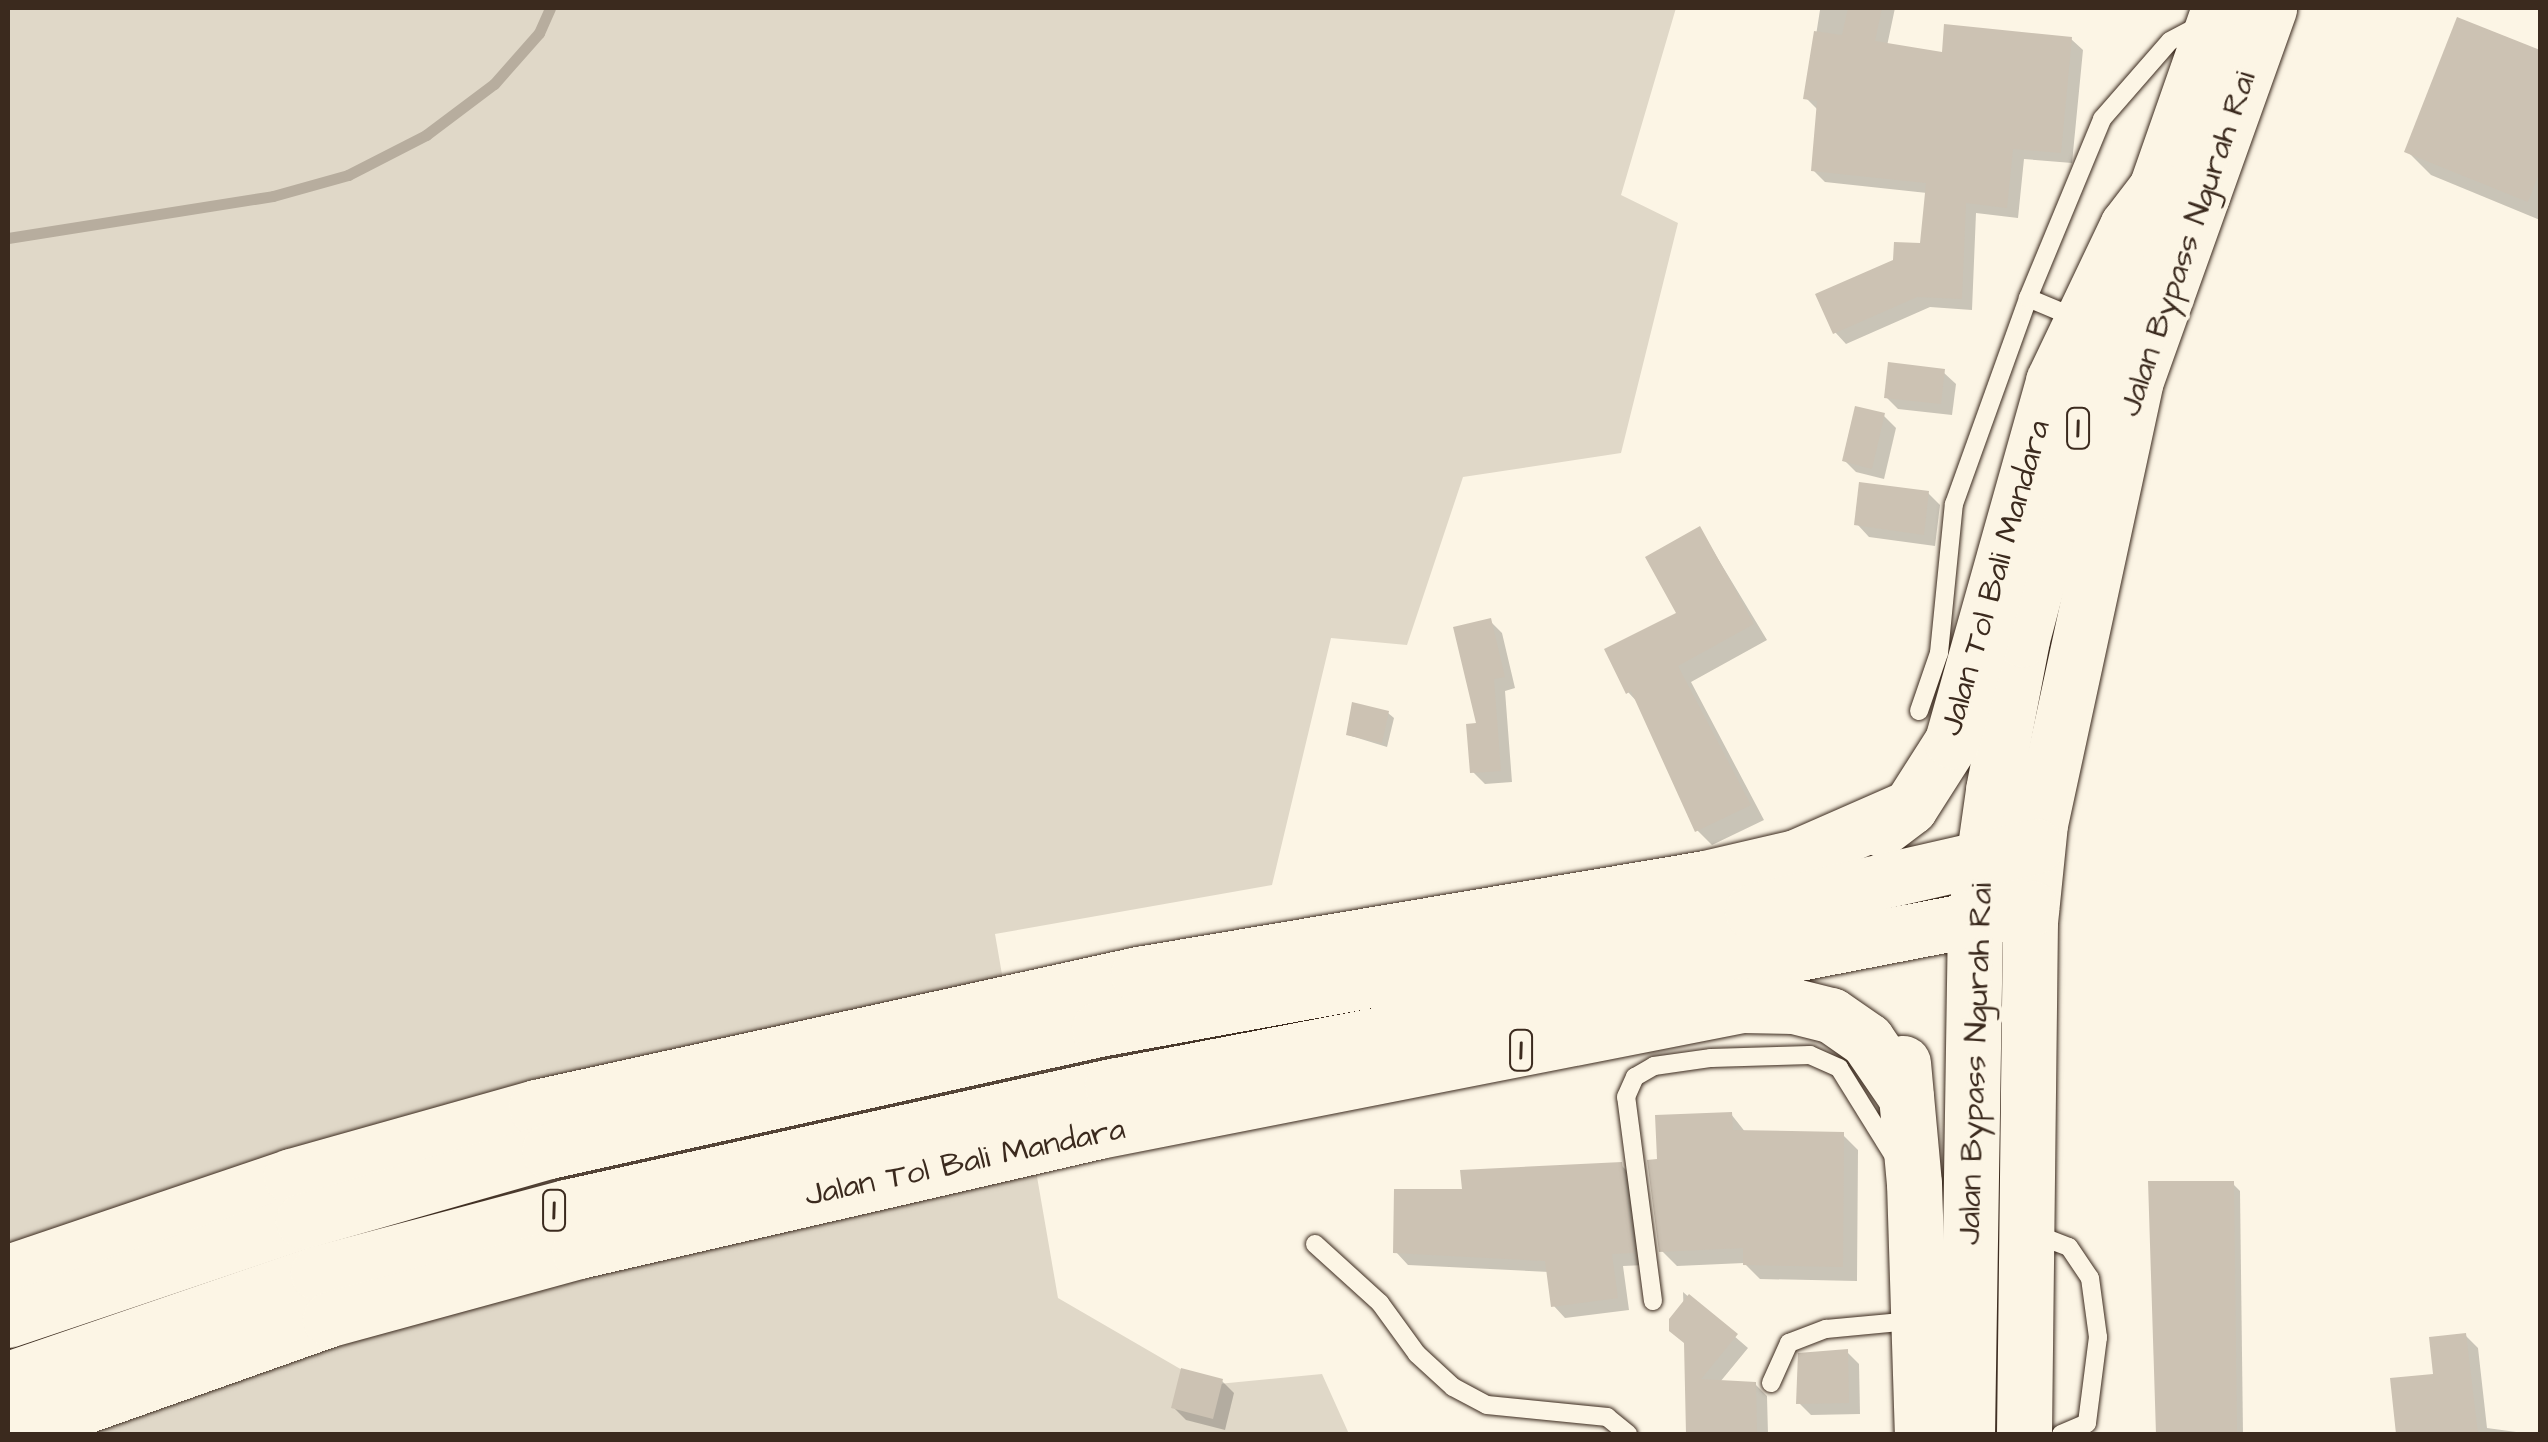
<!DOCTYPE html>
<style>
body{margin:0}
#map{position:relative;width:2548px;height:1442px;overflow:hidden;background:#fcf5e5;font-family:"Architects Daughter",sans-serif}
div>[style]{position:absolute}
.green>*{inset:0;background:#e0d8c8}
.shadow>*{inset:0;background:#0003}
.stream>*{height:11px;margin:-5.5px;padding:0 5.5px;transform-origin:5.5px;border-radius:5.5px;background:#b7ad9e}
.building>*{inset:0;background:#ccc2b3}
.roads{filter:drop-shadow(0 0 2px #3b2a1e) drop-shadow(0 0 2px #3b2a1e)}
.service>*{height:18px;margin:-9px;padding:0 9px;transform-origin:9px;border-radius:9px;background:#fcf5e5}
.trunk>*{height:55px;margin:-27.5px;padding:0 27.5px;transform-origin:27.5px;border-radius:27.5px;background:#fcf5e5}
.motorway>*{height:55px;margin:-27.5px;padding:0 27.5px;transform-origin:27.5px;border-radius:27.5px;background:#fcf5e5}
span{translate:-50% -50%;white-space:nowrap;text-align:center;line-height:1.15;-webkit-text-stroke:8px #fcf5e5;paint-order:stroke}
.shield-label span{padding:2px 8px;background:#fcf5e5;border:2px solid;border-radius:8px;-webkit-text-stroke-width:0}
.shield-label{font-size:30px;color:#3b2a1e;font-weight:700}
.street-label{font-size:32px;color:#3b2a1e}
.frame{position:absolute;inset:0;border:10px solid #3b2a1e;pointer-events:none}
</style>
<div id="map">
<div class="green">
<i style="clip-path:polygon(8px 8px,1676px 8px,1621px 195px,1678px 223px,1621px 453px,1463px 477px,1407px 645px,1331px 638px,1272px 885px,995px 934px,1058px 1298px,1208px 1385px,1322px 1374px,1349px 1434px,8px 1434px)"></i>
</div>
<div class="shadow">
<i style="clip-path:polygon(1810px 8px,1895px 8px,1887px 46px,1944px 55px,2071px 39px,2083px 50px,2072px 163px,2024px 159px,2018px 218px,1976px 213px,1972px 310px,1930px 307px,1846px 344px,1835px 332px,1922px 246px,1927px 193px,1825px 182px,1813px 170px,1817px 109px,1806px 98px,1820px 10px)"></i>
<i style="clip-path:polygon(2458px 20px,2540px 53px,2540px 220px,2431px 175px,2407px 151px)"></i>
<i style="clip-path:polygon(1943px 372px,1956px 384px,1952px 415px,1898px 409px,1886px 397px)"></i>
<i style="clip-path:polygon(1884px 416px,1896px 428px,1884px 479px,1856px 472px,1844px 460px)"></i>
<i style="clip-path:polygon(1928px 493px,1940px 505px,1935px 546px,1869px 537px,1857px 524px)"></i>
<i style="clip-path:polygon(1700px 529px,1767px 640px,1691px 682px,1764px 820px,1712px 845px,1697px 830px,1640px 705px,1628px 692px,1680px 615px)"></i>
<i style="clip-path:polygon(1490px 621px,1502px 633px,1515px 688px,1505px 691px,1512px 782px,1485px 784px,1473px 772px)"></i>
<i style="clip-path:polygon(1388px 713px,1394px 718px,1387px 747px,1348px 735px)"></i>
<i style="clip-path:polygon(1731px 1114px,1746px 1133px,1843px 1135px,1858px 1150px,1857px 1281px,1760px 1279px,1744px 1263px,1677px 1266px,1662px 1251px,1659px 1162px)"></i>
<i style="clip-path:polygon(1621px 1165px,1633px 1177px,1645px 1265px,1623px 1266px,1629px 1310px,1565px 1318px,1553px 1305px,1549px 1272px,1408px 1265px,1396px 1252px,1464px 1192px)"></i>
<i style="clip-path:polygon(2151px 1183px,2233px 1184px,2240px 1191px,2243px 1434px,2158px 1434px)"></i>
<i style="clip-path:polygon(1683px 1292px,1748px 1348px,1720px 1382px,1755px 1384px,1767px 1396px,1768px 1434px,1688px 1434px)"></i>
<i style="clip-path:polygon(2465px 1335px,2478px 1348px,2487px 1428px,2531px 1434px,2399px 1434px,2393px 1380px,2436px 1376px)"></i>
<i style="clip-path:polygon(1847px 1352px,1859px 1364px,1860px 1414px,1811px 1415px,1799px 1403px)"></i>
<i style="clip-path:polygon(1222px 1381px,1234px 1393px,1225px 1430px,1186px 1420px,1174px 1408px)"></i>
</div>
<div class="stream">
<i style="left:8px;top:238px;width:268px;rotate:-9deg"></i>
<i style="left:273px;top:196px;width:78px;rotate:-15.6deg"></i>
<i style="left:348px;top:175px;width:88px;rotate:-27.1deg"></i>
<i style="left:426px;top:135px;width:85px;rotate:-36.9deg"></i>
<i style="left:494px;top:84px;width:68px;rotate:-48.6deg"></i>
<i style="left:539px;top:33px;width:27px;rotate:-66deg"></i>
</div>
<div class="building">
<i style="clip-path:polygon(1848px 8px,1882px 8px,1875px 41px,1942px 52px,1944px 24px,2072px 37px,2061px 153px,2013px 149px,2007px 208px,1966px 203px,1962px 299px,1917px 297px,1833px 334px,1815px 294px,1893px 260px,1894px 242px,1920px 243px,1926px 183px,1811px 171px,1817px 101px,1803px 99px,1814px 31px,1842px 35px)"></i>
<i style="clip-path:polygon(2457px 17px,2540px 50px,2540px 171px,2528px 202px,2404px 152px)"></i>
<i style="clip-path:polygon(1888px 362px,1945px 369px,1941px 404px,1884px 398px)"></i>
<i style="clip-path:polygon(1855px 406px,1885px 413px,1872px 469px,1842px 461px)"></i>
<i style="clip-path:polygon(1859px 482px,1929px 491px,1924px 535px,1854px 525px)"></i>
<i style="clip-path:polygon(1700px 526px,1754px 624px,1678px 666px,1751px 805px,1695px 832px,1631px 691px,1626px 694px,1604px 649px,1676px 613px,1645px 557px)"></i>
<i style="clip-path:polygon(1491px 618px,1505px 677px,1494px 679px,1501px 771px,1470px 773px,1466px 724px,1476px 723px,1453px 627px)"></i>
<i style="clip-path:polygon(1352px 702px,1389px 711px,1382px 743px,1346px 735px)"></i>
<i style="clip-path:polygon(1732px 1112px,1733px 1130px,1844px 1132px,1843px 1267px,1743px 1265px,1743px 1248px,1659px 1252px,1647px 1160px,1657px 1159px,1655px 1115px)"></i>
<i style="clip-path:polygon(1622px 1162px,1634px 1253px,1612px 1254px,1618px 1298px,1551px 1307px,1545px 1261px,1393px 1253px,1394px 1189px,1462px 1189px,1460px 1170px)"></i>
<i style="clip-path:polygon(2148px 1181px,2234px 1181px,2237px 1434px,2156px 1434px)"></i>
<i style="clip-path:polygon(1689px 1294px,1738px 1334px,1701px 1379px,1756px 1382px,1757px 1434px,1686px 1434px,1684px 1343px,1669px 1331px,1669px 1319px)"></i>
<i style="clip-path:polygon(2466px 1333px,2478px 1434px,2396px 1434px,2390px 1378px,2433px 1374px,2429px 1337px)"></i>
<i style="clip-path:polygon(1848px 1349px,1849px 1403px,1796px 1404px,1798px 1353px)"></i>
<i style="clip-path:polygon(1181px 1368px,1223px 1379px,1213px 1419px,1171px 1408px)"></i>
</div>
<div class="roads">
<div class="service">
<i style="left:2028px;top:298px;width:54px;rotate:22.8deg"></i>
<i style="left:1919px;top:711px;width:61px;rotate:-71deg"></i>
<i style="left:1939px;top:653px;width:150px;rotate:-84.3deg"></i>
<i style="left:1954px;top:504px;width:219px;rotate:-70.2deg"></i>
<i style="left:2028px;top:298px;width:194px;rotate:-67.5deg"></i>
<i style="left:2102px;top:119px;width:103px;rotate:-48.9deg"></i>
<i style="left:2170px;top:41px;width:36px;rotate:-28deg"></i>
<i style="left:2035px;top:1234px;width:36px;rotate:21deg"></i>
<i style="left:2069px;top:1247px;width:37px;rotate:56deg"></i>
<i style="left:2090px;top:1278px;width:60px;rotate:82.3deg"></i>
<i style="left:2098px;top:1337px;width:87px;rotate:97.3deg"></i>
<i style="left:2087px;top:1423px;width:28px;rotate:157deg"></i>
<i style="left:1315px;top:1244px;width:88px;rotate:42.2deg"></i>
<i style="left:1380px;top:1303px;width:63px;rotate:54deg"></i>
<i style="left:1417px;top:1354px;width:49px;rotate:42.5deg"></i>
<i style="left:1453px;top:1387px;width:38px;rotate:28deg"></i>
<i style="left:1487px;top:1405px;width:121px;rotate:5.7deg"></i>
<i style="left:1607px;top:1417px;width:27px;rotate:39deg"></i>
<i style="left:1653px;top:1301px;width:206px;rotate:-97.5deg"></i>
<i style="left:1626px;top:1097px;width:22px;rotate:-66deg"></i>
<i style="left:1635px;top:1077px;width:22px;rotate:-30deg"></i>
<i style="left:1654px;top:1066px;width:58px;rotate:-8deg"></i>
<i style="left:1711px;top:1058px;width:99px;rotate:-1.7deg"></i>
<i style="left:1810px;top:1055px;width:32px;rotate:24deg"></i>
<i style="left:1839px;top:1068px;width:106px;rotate:58.1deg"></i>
<i style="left:1771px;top:1383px;width:44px;rotate:-65.8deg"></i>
<i style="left:1789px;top:1343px;width:40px;rotate:-21deg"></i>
<i style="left:1826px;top:1329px;width:84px;rotate:-5.4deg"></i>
</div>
<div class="trunk">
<i style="left:1967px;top:1434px;width:517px;rotate:-89.11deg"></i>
<i style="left:1975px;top:917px;width:128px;rotate:-81.9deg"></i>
<i style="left:1993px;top:790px;width:154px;rotate:-79.1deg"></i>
<i style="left:2022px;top:639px;width:257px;rotate:-75.1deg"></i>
<i style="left:2088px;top:391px;width:169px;rotate:-68.9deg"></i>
<i style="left:2149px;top:233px;width:46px;rotate:-81.2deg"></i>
<i style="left:2156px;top:188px;width:191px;rotate:-70.7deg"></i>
<i style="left:2024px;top:1434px;width:512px;rotate:-89.33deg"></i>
<i style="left:2030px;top:922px;width:99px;rotate:-84.2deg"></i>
<i style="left:2040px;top:824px;width:451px;rotate:-77.8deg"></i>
<i style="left:2135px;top:383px;width:398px;rotate:-70.3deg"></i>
</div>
<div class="motorway">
<i style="left:1881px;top:829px;width:36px;rotate:-37deg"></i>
<i style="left:1910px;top:807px;width:78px;rotate:-57.5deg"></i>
<i style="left:1952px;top:741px;width:374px;rotate:-74.3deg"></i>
<i style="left:2053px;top:381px;width:172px;rotate:-64.5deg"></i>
<i style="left:2127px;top:226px;width:48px;rotate:-52.7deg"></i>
<i style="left:1903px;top:1063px;width:121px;rotate:84.8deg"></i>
<i style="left:1914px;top:1183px;width:251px;rotate:88.2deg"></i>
<i style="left:8px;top:1272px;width:299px;rotate:-18.7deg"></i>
<i style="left:291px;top:1176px;width:255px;rotate:-15.7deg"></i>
<i style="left:536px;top:1107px;width:617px;rotate:-12.46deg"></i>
<i style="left:1138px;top:974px;width:575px;rotate:-9.61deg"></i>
<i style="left:1705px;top:878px;width:93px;rotate:-13deg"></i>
<i style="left:1796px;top:857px;width:124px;rotate:-23.7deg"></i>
<i style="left:8px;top:1320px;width:311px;rotate:-18.6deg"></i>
<i style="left:303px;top:1221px;width:256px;rotate:-15.9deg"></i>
<i style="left:549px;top:1151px;width:563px;rotate:-12.51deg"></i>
<i style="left:1099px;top:1029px;width:664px;rotate:-10.24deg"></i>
<i style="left:1752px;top:911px;width:291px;rotate:-12.9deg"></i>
<i style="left:8px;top:1379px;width:328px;rotate:-18.9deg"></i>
<i style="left:318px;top:1273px;width:257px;rotate:-14.9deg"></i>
<i style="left:566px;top:1207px;width:559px;rotate:-12.5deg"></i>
<i style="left:1112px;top:1086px;width:936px;rotate:-10.96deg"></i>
<i style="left:8px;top:1433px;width:342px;rotate:-19.5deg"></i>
<i style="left:330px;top:1319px;width:258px;rotate:-15.3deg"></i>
<i style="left:579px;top:1251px;width:534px;rotate:-12.99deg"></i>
<i style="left:1099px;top:1131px;width:655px;rotate:-11.09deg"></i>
<i style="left:1742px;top:1005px;width:52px;rotate:1.1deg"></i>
<i style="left:1794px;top:1006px;width:38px;rotate:14deg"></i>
<i style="left:1831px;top:1015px;width:44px;rotate:34.8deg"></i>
<i style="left:1867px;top:1040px;width:69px;rotate:55.6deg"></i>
</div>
</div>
<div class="shield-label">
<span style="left:2078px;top:428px">1</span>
<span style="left:1521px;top:1050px">1</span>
<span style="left:554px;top:1210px">1</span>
</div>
<div class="street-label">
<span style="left:2188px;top:244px;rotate:-71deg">Jalan Bypass Ngurah Rai</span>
<span style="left:1996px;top:578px;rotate:-74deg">Jalan Tol Bali Mandara</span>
<span style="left:1976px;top:1064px;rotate:-88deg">Jalan Bypass Ngurah Rai</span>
<span style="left:965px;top:1163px;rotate:-12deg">Jalan Tol Bali Mandara</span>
</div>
<div class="frame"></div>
</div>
